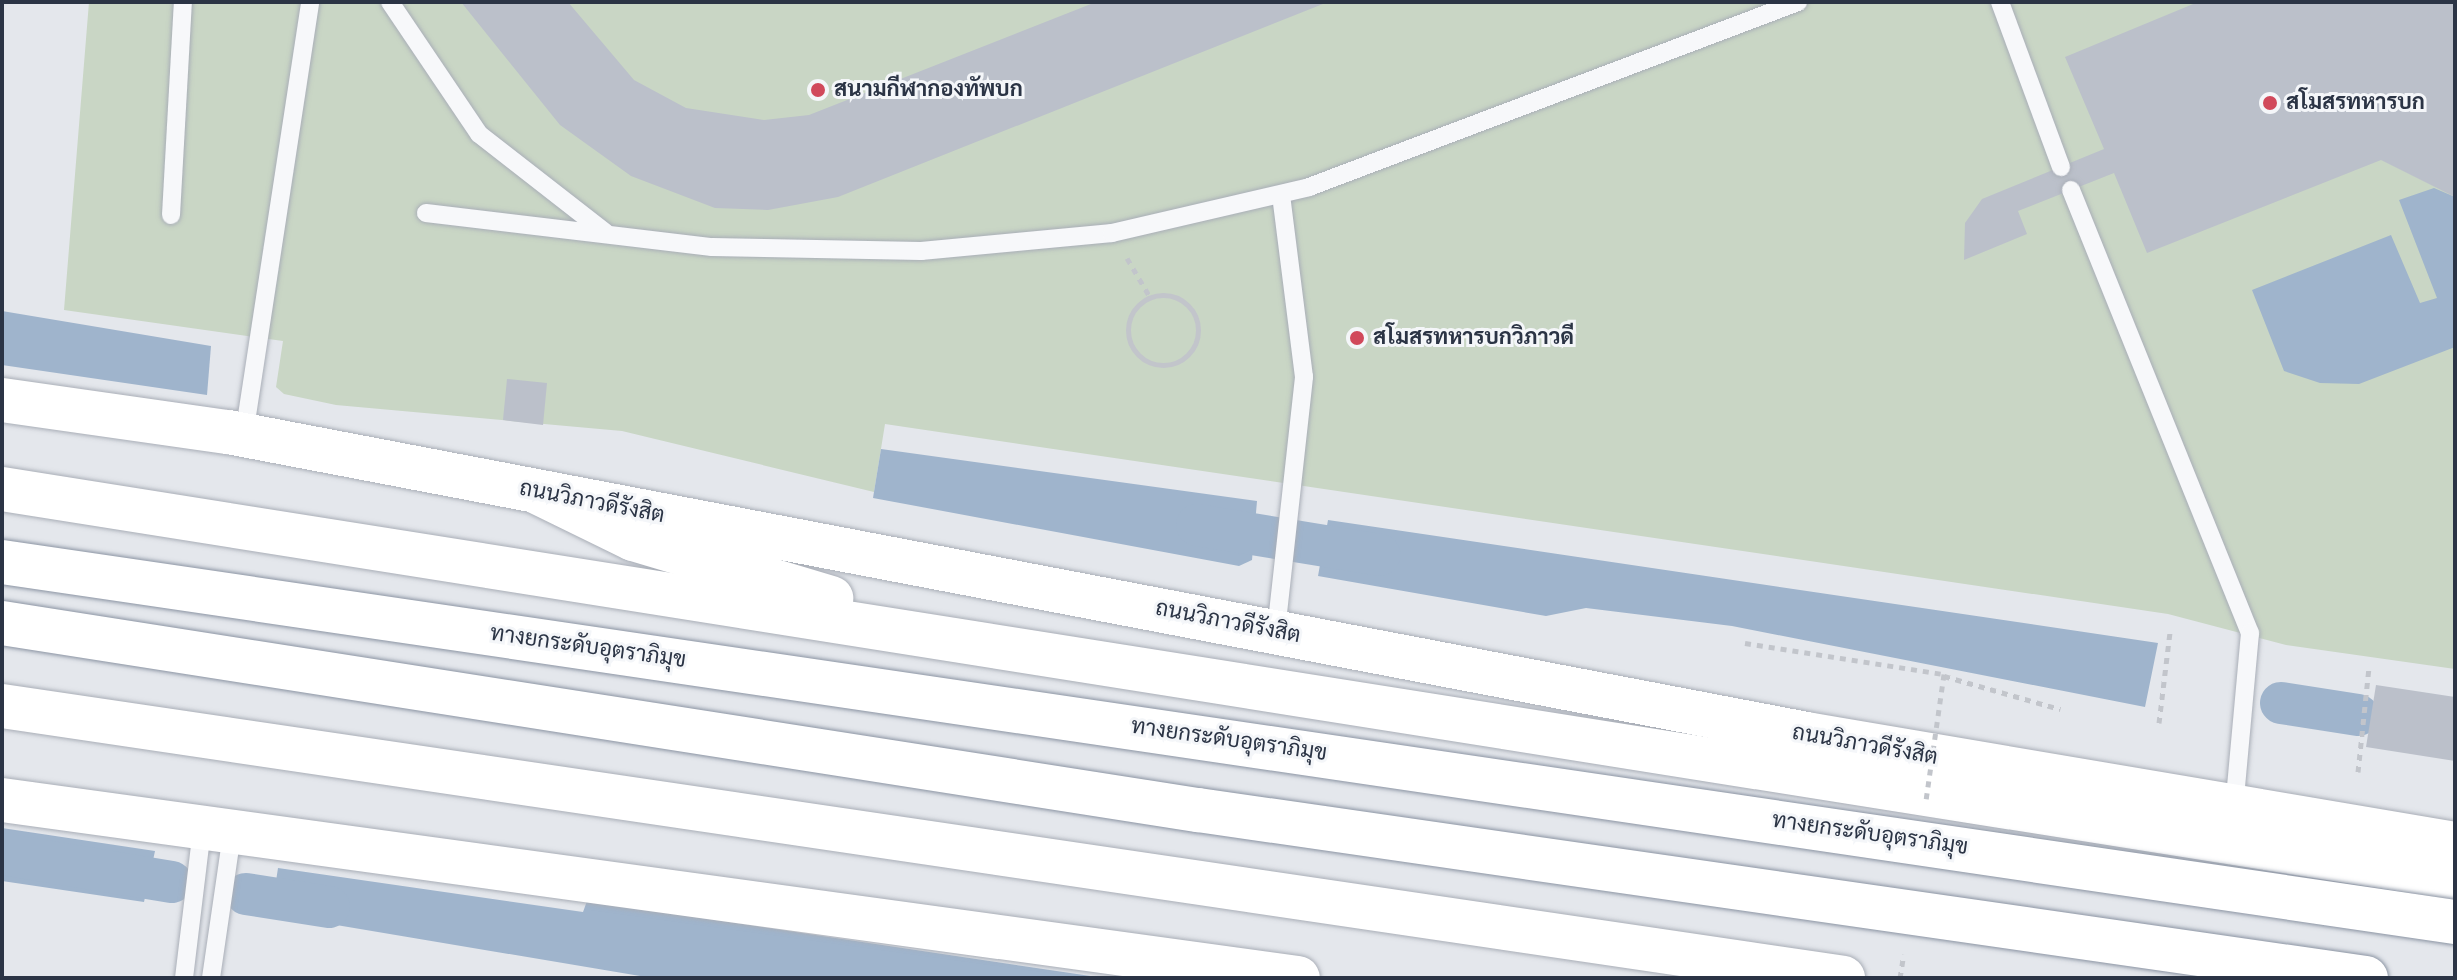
<!DOCTYPE html>
<meta charset="utf-8">
<style>
body{margin:0}
#map{position:relative;width:2457px;height:980px;overflow:hidden;background:#e4e7ec;font-family:"Nunito Sans",Sarabun,sans-serif}
div>[style]{position:absolute}
.green>*{inset:0;background:#c9d6c5}
.water>*{inset:0;background:#9fb4cc}
.canal>*{height:42px;margin:-21px;padding:0 21px;transform-origin:21px;border-radius:21px;background:#9fb4cc}
.building>*{inset:0;background:#bbc0ca}
.path>*{height:5px;margin-top:-2.5px;transform-origin:0;background:repeating-linear-gradient(90deg,#c2c5cb 0 6px,transparent 0 12px)}
.path>.ring{margin:-2.5px;padding:0;box-sizing:content-box;background:none;border:5px solid #c2c5cb;border-radius:50%}
.roads{filter:drop-shadow(0 0 2px #a9aeb7) drop-shadow(0 0 2px #a9aeb7)}
.lane>*{height:18px;margin:-9px;padding:0 9px;transform-origin:9px;border-radius:9px;background:#f7f8fa}
.secondary>*{height:44px;margin:-22px;padding:0 22px;transform-origin:22px;border-radius:22px;background:#fff}
.highway>*{height:44px;margin:-22px;padding:0 22px;transform-origin:22px;border-radius:22px;background:#fff}
.path-bridge>*{height:5px;margin-top:-2.5px;transform-origin:0;background:repeating-linear-gradient(90deg,#c2c5cb 0 6px,transparent 0 12px)}
.bridges{filter:drop-shadow(0 0 2px #8b94a3) drop-shadow(0 0 2px #8b94a3)}
.highway-bridge>*{height:44px;margin:-22px;padding:0 22px;transform-origin:22px;border-radius:22px;background:#fff}
.dots>*{width:22px;height:22px;translate:-50% -50%;box-sizing:border-box;border:4px solid #f4f6f9;border-radius:50%}
span{translate:-50% -50%;white-space:nowrap;text-align:center;line-height:1.15;-webkit-text-stroke:6px #f4f6f9;paint-order:stroke}
.poi-label{font-size:22px;color:#2b3445;font-weight:700}
.left{translate:0 -50%;text-align:left}
.street-label{font-size:22px;color:#2b3445}
.frame{position:absolute;inset:0;border:4px solid #2b3445;pointer-events:none}
</style>
<div id="map">
<div class="green">
<i style="clip-path:polygon(89px 2px,2455px 2px,2455px 669px,2286px 645px,2168px 614px,885px 424px,874px 492px,622px 431px,336px 405px,284px 394px,276px 387px,283px 341px,64px 310px)"></i>
</div>
<div class="water">
<i style="clip-path:polygon(2434px 188px,2455px 197px,2455px 347px,2359px 384px,2320px 383px,2284px 371px,2252px 290px,2391px 235px,2420px 303px,2437px 298px,2399px 200px)"></i>
<i style="clip-path:polygon(2px 311px,211px 346px,207px 395px,2px 365px)"></i>
<i style="clip-path:polygon(881px 449px,1257px 501px,1252px 560px,1239px 566px,873px 498px)"></i>
<i style="clip-path:polygon(1328px 520px,2158px 643px,2145px 707px,1732px 626px,1586px 608px,1546px 616px,1318px 576px)"></i>
<i style="clip-path:polygon(2px 828px,155px 851px,144px 902px,2px 881px)"></i>
<i style="clip-path:polygon(278px 868px,583px 912px,587px 901px,1104px 978px,652px 978px,271px 914px)"></i>
</div>
<div class="canal">
<i style="left:1197px;top:525px;width:185px;rotate:9.3deg"></i>
<i style="left:2281px;top:703px;width:78px;rotate:8.9deg"></i>
<i style="left:2px;top:854px;width:172px;rotate:9.4deg"></i>
<i style="left:246px;top:894px;width:84px;rotate:8.9deg"></i>
</div>
<div class="building">
<i style="clip-path:polygon(461px 2px,568px 2px,634px 80px,686px 108px,764px 120px,809px 115px,1096px 2px,1328px 2px,838px 197px,768px 210px,715px 208px,631px 176px,560px 125px)"></i>
<i style="clip-path:polygon(2198px 2px,2455px 2px,2455px 197px,2381px 160px,2147px 253px,2114px 173px,2018px 211px,2027px 234px,1964px 260px,1965px 223px,1982px 199px,2104px 149px,2065px 57px)"></i>
<i style="clip-path:polygon(507px 379px,547px 383px,543px 425px,503px 420px)"></i>
<i style="clip-path:polygon(2376px 685px,2455px 697px,2455px 761px,2366px 747px)"></i>
</div>
<div class="path">
<i style="left:1127px;top:258px;width:45px;rotate:59.5deg"></i>
<i class="ring" style="left:1128px;top:295px;width:65px;height:65px"></i>
<i style="left:1944px;top:676px;width:121px;rotate:15.9deg"></i>
<i style="left:2159px;top:723px;width:92px;rotate:-83.1deg"></i>
<i style="left:2358px;top:772px;width:106px;rotate:-84deg"></i>
</div>
<div class="roads">
<div class="lane">
<i style="left:390px;top:2px;width:159px;rotate:56deg"></i>
<i style="left:479px;top:134px;width:160px;rotate:37.9deg"></i>
<i style="left:2000px;top:2px;width:176px;rotate:69.7deg"></i>
<i style="left:2071px;top:190px;width:478px;rotate:68deg"></i>
<i style="left:2250px;top:633px;width:176px;rotate:95.2deg"></i>
<i style="left:426px;top:213px;width:288px;rotate:6.8deg"></i>
<i style="left:712px;top:247px;width:209px;rotate:1.1deg"></i>
<i style="left:921px;top:251px;width:192px;rotate:-5.4deg"></i>
<i style="left:1112px;top:233px;width:202px;rotate:-13.1deg"></i>
<i style="left:1309px;top:187px;width:523px;rotate:-20.72deg"></i>
<i style="left:171px;top:215px;width:213px;rotate:-86.8deg"></i>
<i style="left:244px;top:435px;width:438px;rotate:-81.3deg"></i>
<i style="left:1276px;top:631px;width:256px;rotate:-83.7deg"></i>
<i style="left:1304px;top:377px;width:183px;rotate:-97.2deg"></i>
<i style="left:184px;top:978px;width:149px;rotate:-83.1deg"></i>
<i style="left:211px;top:978px;width:146px;rotate:-81.7deg"></i>
</div>
<div class="secondary">
<i style="left:2px;top:400px;width:228px;rotate:8.1deg"></i>
<i style="left:228px;top:432px;width:1607px;rotate:10.83deg"></i>
<i style="left:1806px;top:734px;width:658px;rotate:9.62deg"></i>
<i style="left:2px;top:800px;width:1308px;rotate:7.82deg"></i>
</div>
<div class="highway">
<i style="left:2px;top:489px;width:2484px;rotate:9.01deg"></i>
<i style="left:537px;top:492px;width:107px;rotate:26.1deg"></i>
<i style="left:633px;top:539px;width:207px;rotate:16.6deg"></i>
<i style="left:2px;top:706px;width:1861px;rotate:8.4deg"></i>
</div>
</div>
<div class="path-bridge">
<i style="left:1745px;top:643px;width:201px;rotate:8.9deg"></i>
<i style="left:1944px;top:674px;width:128px;rotate:98.1deg"></i>
<i style="left:1900px;top:978px;width:24px;rotate:-81deg"></i>
</div>
<div class="bridges">
<div class="highway-bridge">
<i style="left:2px;top:562px;width:2479px;rotate:8.35deg"></i>
<i style="left:2px;top:623px;width:1211px;rotate:8.89deg"></i>
<i style="left:1198px;top:810px;width:1180px;rotate:8.19deg"></i>
</div>
</div>
<div class="dots">
<i style="left:818px;top:90px;background:#d1495b"></i>
<i style="left:2270px;top:103px;background:#d1495b"></i>
<i style="left:1357px;top:338px;background:#d1495b"></i>
</div>
<div class="poi-label">
<span class="left" style="left:834px;top:90px">สนามกีฬากองทัพบก</span>
<span class="left" style="left:2286px;top:103px">สโมสรทหารบก</span>
<span class="left" style="left:1373px;top:338px">สโมสรทหารบกวิภาวดี</span>
</div>
<div class="street-label">
<span style="left:592px;top:502px;rotate:11deg">ถนนวิภาวดีรังสิต</span>
<span style="left:1228px;top:622px;rotate:11deg">ถนนวิภาวดีรังสิต</span>
<span style="left:588px;top:647px;rotate:8deg">ทางยกระดับอุตราภิมุข</span>
<span style="left:1229px;top:740px;rotate:8deg">ทางยกระดับอุตราภิมุข</span>
<span style="left:1865px;top:745px;rotate:10deg">ถนนวิภาวดีรังสิต</span>
<span style="left:1870px;top:834px;rotate:8deg">ทางยกระดับอุตราภิมุข</span>
</div>
<div class="frame"></div>
</div>
